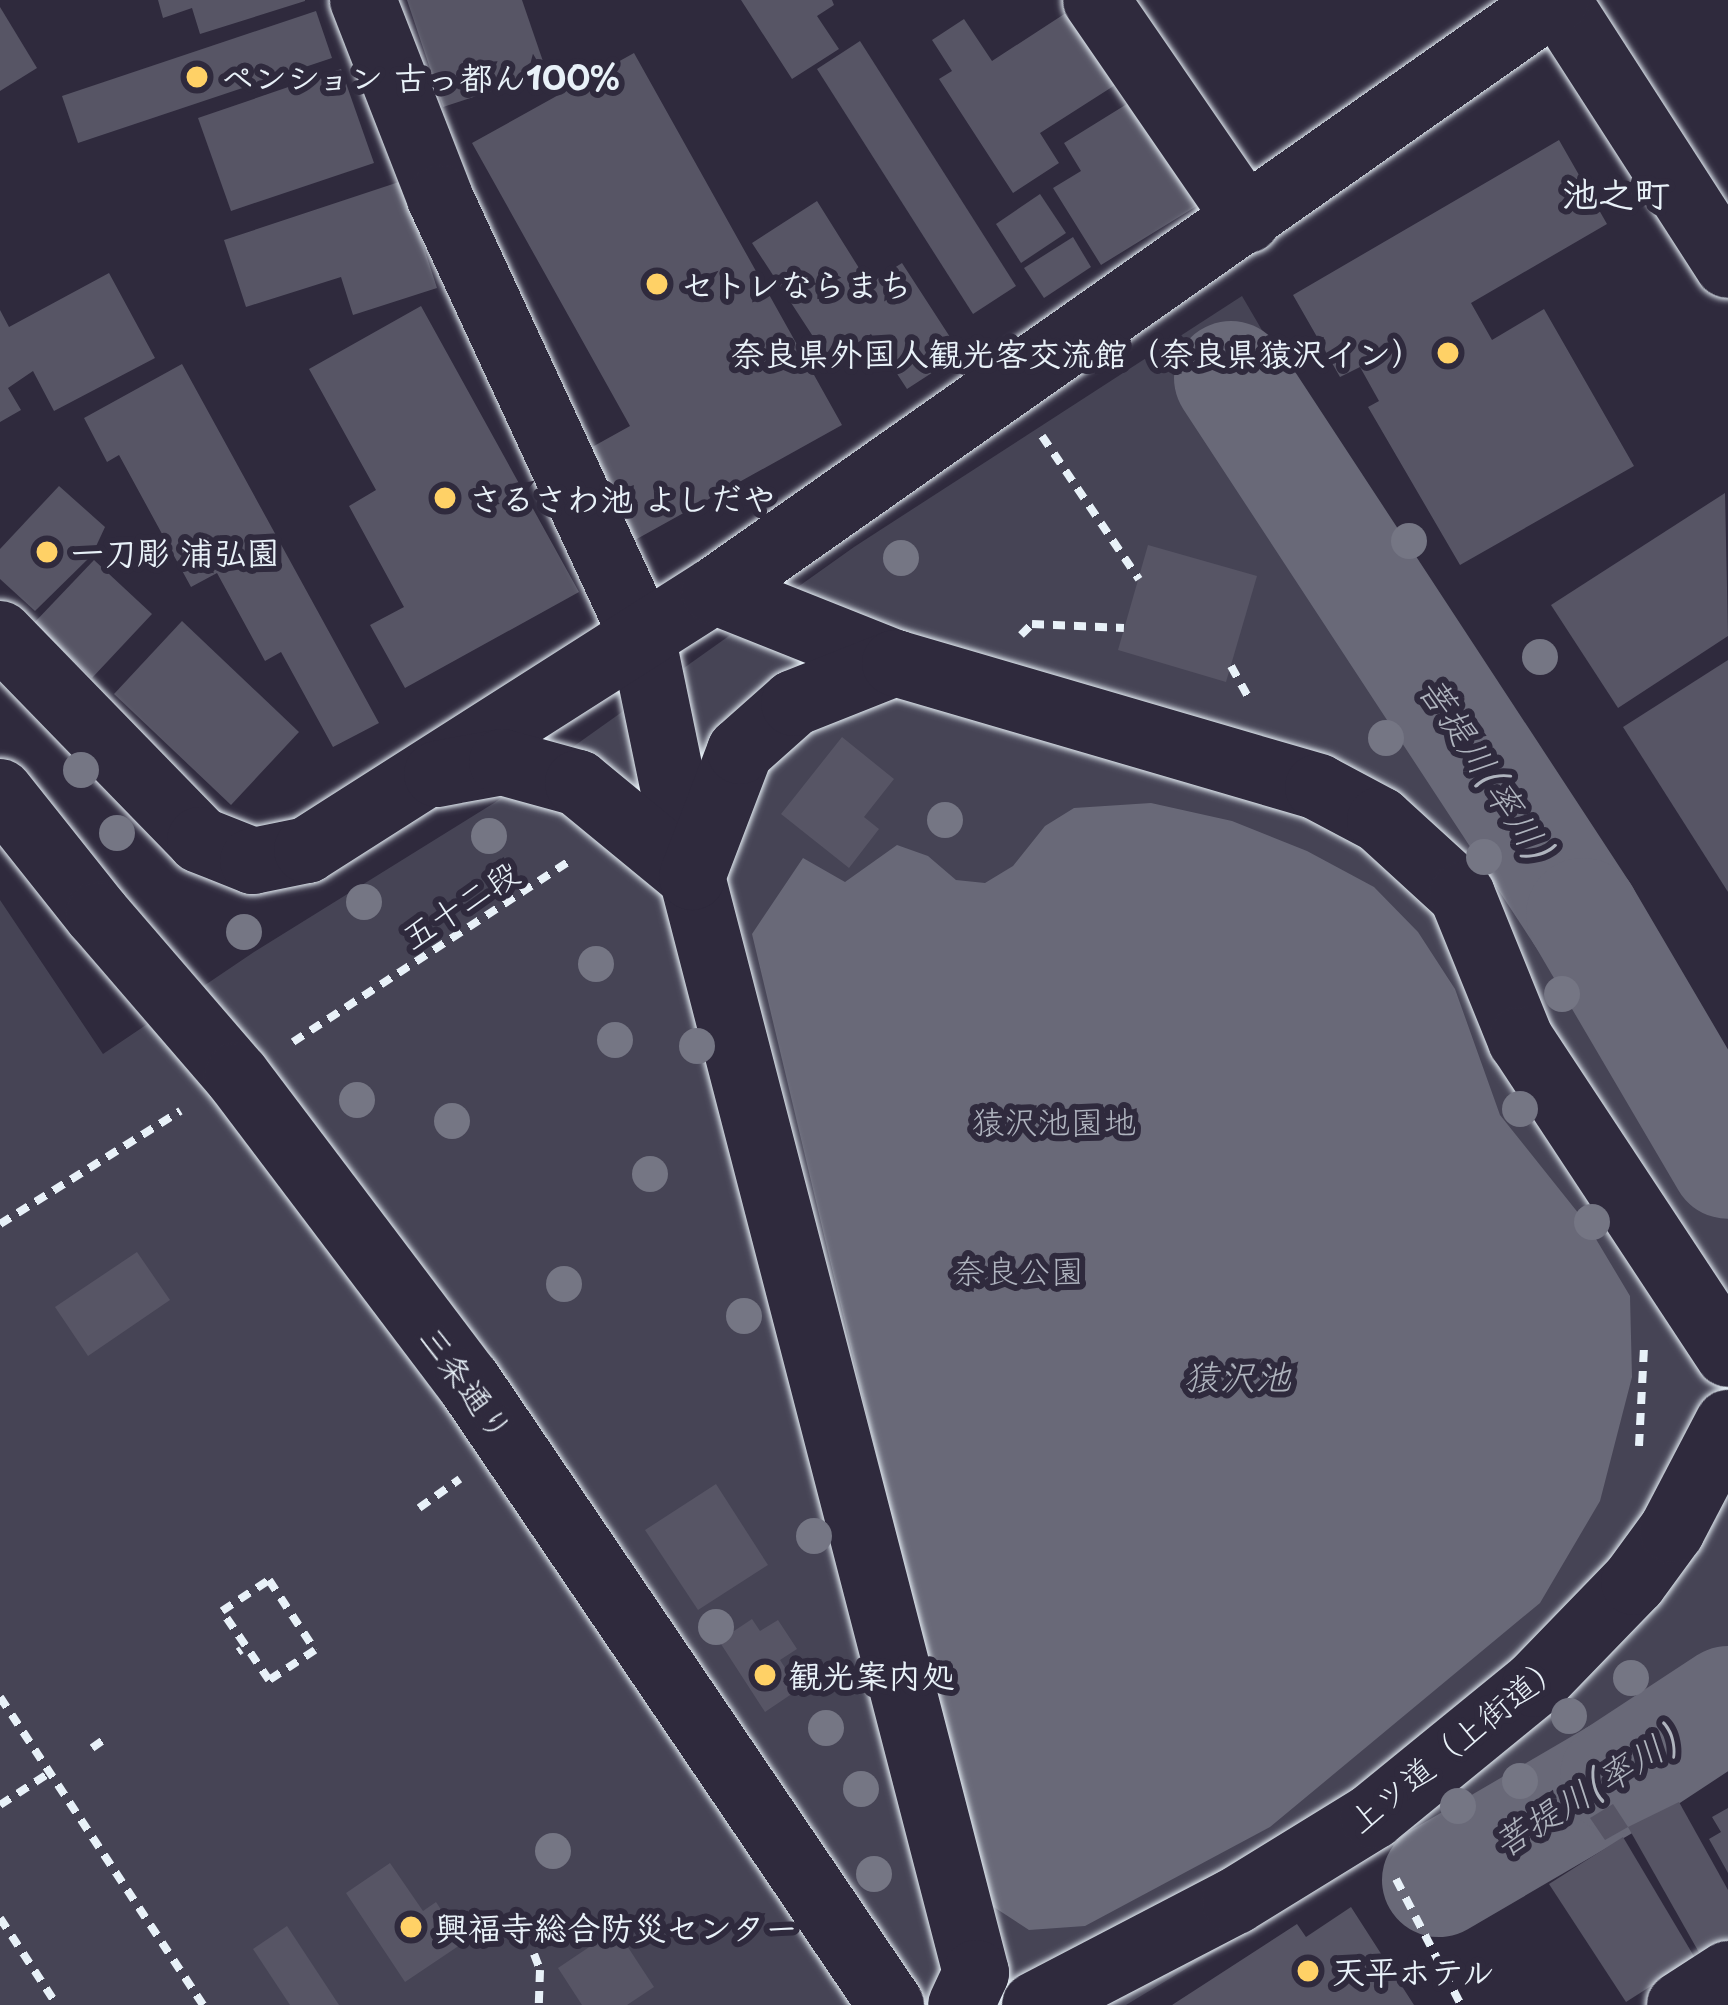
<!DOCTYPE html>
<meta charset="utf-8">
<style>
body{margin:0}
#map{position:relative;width:1728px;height:2005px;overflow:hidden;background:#2f2a3d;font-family:"Playpen Sans","Klee One",sans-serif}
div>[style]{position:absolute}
.green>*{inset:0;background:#464455}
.water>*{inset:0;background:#696978}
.river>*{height:114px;margin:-57px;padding:0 57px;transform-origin:57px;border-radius:57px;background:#696978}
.building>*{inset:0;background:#575565}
.path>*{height:8px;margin-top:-4px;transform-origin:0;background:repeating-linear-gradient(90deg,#e8f1f8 0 12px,transparent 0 21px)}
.roads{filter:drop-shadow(0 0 3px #e8f1f8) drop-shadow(0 0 3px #e8f1f8)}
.minor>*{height:66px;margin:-33px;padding:0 33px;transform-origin:33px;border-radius:33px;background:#2f2a3d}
.trees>*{width:36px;height:36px;margin:-18px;border-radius:50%;background:#757684}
.dots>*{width:33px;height:33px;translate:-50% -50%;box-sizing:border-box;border:6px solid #2f2a3d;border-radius:50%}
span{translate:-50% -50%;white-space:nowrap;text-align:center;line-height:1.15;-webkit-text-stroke:12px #2f2a3d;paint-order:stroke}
.poi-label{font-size:33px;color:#e8f1f8;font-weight:700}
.left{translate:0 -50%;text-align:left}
.right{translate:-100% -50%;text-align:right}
.street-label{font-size:33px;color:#e8f1f8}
.park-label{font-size:33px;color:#afb4bf}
.neighbourhood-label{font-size:36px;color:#e8f1f8;font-weight:700}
.water-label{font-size:36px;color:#afb4be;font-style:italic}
</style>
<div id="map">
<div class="green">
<i style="clip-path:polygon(1242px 296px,1728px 1126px,1728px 1718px,1422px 1911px,1392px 1844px,1126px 2005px,0 2005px,0 900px,103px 1054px,254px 952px,494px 803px,854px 547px)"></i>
</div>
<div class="water">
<i style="clip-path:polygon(1151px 803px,1232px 821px,1307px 851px,1374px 887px,1418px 932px,1455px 989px,1500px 1115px,1587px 1224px,1630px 1296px,1632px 1377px,1600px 1501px,1540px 1603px,1270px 1827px,1085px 1926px,1029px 1930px,983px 1900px,752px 934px,803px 858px,845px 882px,897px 845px,928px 856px,956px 880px,985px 883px,1013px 866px,1045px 826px,1074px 808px)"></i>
</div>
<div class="river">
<i style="left:1231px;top:378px;width:642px;rotate:56.76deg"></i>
<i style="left:1583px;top:915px;width:286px;rotate:59.6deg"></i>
<i style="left:1439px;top:1880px;width:206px;rotate:-30.3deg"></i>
<i style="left:1617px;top:1776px;width:133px;rotate:-33.3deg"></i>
</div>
<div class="building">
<i style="clip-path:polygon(158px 0,305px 0,305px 1px,200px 34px,192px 8px,163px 18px)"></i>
<i style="clip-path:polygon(407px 0,522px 0,547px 73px,443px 107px)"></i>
<i style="clip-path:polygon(741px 0,832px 0,834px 5px,817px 16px,839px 49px,792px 79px)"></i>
<i style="clip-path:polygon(0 7px,37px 68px,0 91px)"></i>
<i style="clip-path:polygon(1075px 7px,1123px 80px,1040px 133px,1059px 163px,1013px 193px,939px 79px,952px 71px,932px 40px,964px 19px,992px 61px)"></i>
<i style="clip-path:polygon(316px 11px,332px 58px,78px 143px,62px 96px)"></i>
<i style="clip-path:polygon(860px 41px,1016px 286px,973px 314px,817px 69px)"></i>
<i style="clip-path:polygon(634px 53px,842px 425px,635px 540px,585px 451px,630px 426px,472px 143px)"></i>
<i style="clip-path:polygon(341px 69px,374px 163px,231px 211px,198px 118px)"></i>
<i style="clip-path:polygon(1135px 99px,1200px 204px,1101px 265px,1053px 188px,1081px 171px,1064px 143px)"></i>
<i style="clip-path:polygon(1559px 140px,1607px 224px,1471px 303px,1492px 340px,1544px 309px,1634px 466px,1460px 565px,1368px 407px,1379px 401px,1360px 367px,1340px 377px,1293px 295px)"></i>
<i style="clip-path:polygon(402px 181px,437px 288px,353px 315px,341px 277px,246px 307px,224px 240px)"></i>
<i style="clip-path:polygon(1040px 194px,1066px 233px,1021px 263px,996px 224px)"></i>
<i style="clip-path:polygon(817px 201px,869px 284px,902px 263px,961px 354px,907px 389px,871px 334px,829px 361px,752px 243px)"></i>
<i style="clip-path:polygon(1073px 237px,1091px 267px,1044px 298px,1024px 268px)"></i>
<i style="clip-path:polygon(109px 273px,155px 358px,54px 411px,33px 371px,8px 388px,21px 410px,0 422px,0 310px,9px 327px)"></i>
<i style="clip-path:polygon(421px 306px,579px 592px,405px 688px,370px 625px,404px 607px,349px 506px,376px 490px,309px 369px)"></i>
<i style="clip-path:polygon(182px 364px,379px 723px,333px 747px,281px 652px,265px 661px,217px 573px,191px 587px,119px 455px,107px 462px,84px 418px)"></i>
<i style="clip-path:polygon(59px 486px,105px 527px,92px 555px,35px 611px,0 579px,0 549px)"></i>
<i style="clip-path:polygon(1725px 493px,1728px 636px,1618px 708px,1551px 605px)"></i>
<i style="clip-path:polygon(1148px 545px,1257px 576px,1226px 682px,1118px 650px)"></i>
<i style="clip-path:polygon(94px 560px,152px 614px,92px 678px,34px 623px)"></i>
<i style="clip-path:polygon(182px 621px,299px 732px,231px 805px,114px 694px)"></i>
<i style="clip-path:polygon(1728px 660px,1728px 892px,1623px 727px)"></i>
<i style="clip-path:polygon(842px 737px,894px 779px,864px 817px,879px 829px,849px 868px,781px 814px)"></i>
<i style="clip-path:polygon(137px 1252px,170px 1300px,88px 1356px,55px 1307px)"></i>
<i style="clip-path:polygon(716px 1484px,768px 1565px,698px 1610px,645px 1530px)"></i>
<i style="clip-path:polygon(752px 1619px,760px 1631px,778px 1620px,797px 1649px,780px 1660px,799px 1689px,765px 1712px,719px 1641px)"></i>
<i style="clip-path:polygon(1679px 1802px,1728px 1890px,1728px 1958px,1701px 1956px,1628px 1827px)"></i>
<i style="clip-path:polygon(1613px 1804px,1628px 1827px,1605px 1840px,1590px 1818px)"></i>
<i style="clip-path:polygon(1728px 1808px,1728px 1873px,1709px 1839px,1721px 1832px,1712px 1817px)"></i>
<i style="clip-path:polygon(1623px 1837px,1695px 1958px,1626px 2002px,1549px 1884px)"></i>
<i style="clip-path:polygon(390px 1863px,423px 1911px,436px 1902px,463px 1943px,405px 1982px,346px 1893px)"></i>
<i style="clip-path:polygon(1351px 1907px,1414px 2005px,1172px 2005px,1297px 1924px,1306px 1937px)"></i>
<i style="clip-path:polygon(287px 1926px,339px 2005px,290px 2005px,253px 1949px)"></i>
<i style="clip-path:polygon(616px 1929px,654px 1987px,627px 2005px,582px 2005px,558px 1968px)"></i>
</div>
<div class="path">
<i style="left:1042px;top:436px;width:173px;rotate:55.9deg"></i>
<i style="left:1021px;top:635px;width:16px;rotate:-45deg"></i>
<i style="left:1032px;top:624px;width:92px;rotate:2.5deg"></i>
<i style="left:1231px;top:666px;width:37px;rotate:61deg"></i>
<i style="left:293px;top:1042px;width:332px;rotate:-33.2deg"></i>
<i style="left:0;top:1224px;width:213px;rotate:-32.1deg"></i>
<i style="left:1639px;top:1446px;width:99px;rotate:-87.1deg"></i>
<i style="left:419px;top:1508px;width:50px;rotate:-35.3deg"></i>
<i style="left:269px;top:1580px;width:84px;rotate:56.7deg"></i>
<i style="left:315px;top:1650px;width:55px;rotate:146.9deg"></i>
<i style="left:269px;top:1680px;width:83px;rotate:-124.3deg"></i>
<i style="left:222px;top:1611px;width:56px;rotate:-33.4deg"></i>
<i style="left:238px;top:1652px;width:4px;rotate:-34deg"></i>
<i style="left:0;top:1697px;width:369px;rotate:56.6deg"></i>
<i style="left:92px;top:1748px;width:16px;rotate:-35deg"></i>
<i style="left:0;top:1805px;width:59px;rotate:-33.1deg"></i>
<i style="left:1396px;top:1879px;width:142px;rotate:62.7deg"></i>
<i style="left:0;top:1918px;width:104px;rotate:56.8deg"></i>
<i style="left:534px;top:1954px;width:17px;rotate:69deg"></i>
<i style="left:540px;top:1970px;width:35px;rotate:92deg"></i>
</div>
<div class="roads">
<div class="minor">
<i style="left:363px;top:0;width:212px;rotate:68.7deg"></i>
<i style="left:440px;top:198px;width:482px;rotate:65.2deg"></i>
<i style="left:642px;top:636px;width:246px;rotate:78.3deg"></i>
<i style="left:692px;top:877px;width:1132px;rotate:75.47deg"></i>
<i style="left:976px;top:1973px;width:35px;rotate:115deg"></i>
<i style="left:1096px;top:0;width:267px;rotate:55.5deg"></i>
<i style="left:1557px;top:0;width:315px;rotate:57.2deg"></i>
<i style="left:714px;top:591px;width:195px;rotate:21.7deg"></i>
<i style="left:0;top:634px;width:287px;rotate:45.8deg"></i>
<i style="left:200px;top:840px;width:57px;rotate:21.6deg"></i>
<i style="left:253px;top:861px;width:55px;rotate:-11.5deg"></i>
<i style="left:307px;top:850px;width:482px;rotate:-32.5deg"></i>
<i style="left:714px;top:591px;width:1029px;rotate:-35.07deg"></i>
<i style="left:437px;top:774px;width:66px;rotate:-10.5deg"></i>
<i style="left:502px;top:762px;width:79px;rotate:15.4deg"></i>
<i style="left:578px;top:783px;width:148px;rotate:39.5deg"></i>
<i style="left:692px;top:877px;width:135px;rotate:-69.1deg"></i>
<i style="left:740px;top:751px;width:72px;rotate:-41.6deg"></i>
<i style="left:794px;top:703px;width:109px;rotate:-21.6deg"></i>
<i style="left:895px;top:663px;width:441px;rotate:16.3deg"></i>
<i style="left:1318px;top:787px;width:70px;rotate:28deg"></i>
<i style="left:1380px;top:820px;width:111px;rotate:42.4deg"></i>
<i style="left:1462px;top:895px;width:157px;rotate:67.9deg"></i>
<i style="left:1521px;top:1040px;width:376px;rotate:56.6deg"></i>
<i style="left:0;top:792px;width:157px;rotate:51.5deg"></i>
<i style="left:98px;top:915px;width:213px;rotate:49.2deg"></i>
<i style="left:237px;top:1076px;width:383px;rotate:52.9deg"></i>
<i style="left:468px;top:1381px;width:754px;rotate:55.87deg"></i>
<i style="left:1035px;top:2005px;width:225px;rotate:-27.5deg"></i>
<i style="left:1235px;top:1901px;width:162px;rotate:-31.6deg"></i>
<i style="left:1373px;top:1816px;width:209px;rotate:-39.2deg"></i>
<i style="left:1535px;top:1684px;width:142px;rotate:-45.9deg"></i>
<i style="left:1634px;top:1582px;width:64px;rotate:-53.8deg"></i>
<i style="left:1672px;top:1530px;width:121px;rotate:-62.4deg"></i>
<i style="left:1680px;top:2005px;width:57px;rotate:-32.9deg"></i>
</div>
</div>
<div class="trees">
<i style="left:1409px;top:541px"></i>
<i style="left:901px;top:558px"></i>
<i style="left:1540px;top:657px"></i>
<i style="left:1386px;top:738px"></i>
<i style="left:81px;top:770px"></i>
<i style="left:945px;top:820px"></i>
<i style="left:117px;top:833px"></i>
<i style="left:489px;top:836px"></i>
<i style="left:1484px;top:857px"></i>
<i style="left:364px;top:902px"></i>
<i style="left:244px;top:932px"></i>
<i style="left:596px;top:964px"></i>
<i style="left:1562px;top:994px"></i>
<i style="left:615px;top:1040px"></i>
<i style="left:697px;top:1046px"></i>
<i style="left:357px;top:1100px"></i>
<i style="left:1520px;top:1109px"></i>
<i style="left:452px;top:1121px"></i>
<i style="left:650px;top:1174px"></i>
<i style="left:1592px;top:1222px"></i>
<i style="left:564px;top:1284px"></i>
<i style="left:744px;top:1316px"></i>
<i style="left:814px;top:1536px"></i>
<i style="left:716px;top:1627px"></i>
<i style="left:1631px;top:1678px"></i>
<i style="left:1569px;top:1716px"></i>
<i style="left:826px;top:1728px"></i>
<i style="left:1520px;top:1781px"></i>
<i style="left:861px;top:1789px"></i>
<i style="left:1458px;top:1806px"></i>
<i style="left:553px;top:1851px"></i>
<i style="left:874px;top:1874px"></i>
</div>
<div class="dots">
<i style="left:197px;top:77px;background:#ffd166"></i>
<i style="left:657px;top:284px;background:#ffd166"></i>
<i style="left:1448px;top:353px;background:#ffd166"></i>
<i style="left:445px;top:498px;background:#ffd166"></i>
<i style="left:47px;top:552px;background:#ffd166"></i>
<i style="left:765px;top:1675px;background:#ffd166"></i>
<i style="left:411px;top:1927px;background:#ffd166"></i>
<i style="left:1308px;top:1971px;background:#ffd166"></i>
</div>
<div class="poi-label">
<span class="left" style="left:221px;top:77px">ペンション 古っ都ん100%</span>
<span class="left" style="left:681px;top:284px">セトレならまち</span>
<span class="right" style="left:1424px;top:353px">奈良県外国人観光客交流館（奈良県猿沢イン）</span>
<span class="left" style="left:469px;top:498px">さるさわ池 よしだや</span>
<span class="left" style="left:71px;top:552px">一刀彫 浦弘園</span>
<span class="left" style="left:789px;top:1675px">観光案内処</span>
<span class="left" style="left:435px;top:1927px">興福寺総合防災センター</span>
<span class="left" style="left:1332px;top:1971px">天平ホテル</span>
</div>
<div class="street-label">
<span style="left:460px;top:904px;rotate:-33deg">五十二段</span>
<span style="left:467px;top:1383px;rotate:54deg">三条通り</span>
<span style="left:1455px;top:1742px;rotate:-39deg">上ツ道（上街道）</span>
</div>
<div class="park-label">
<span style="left:1054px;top:1121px">猿沢池園地</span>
<span style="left:1018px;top:1270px">奈良公園</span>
</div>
<div class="neighbourhood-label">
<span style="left:1616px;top:193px">池之町</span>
</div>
<div class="water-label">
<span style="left:1486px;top:767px;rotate:57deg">菩提川(率川)</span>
<span style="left:1237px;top:1376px">猿沢池</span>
<span style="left:1584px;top:1791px;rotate:-32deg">菩提川(率川)</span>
</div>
</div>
